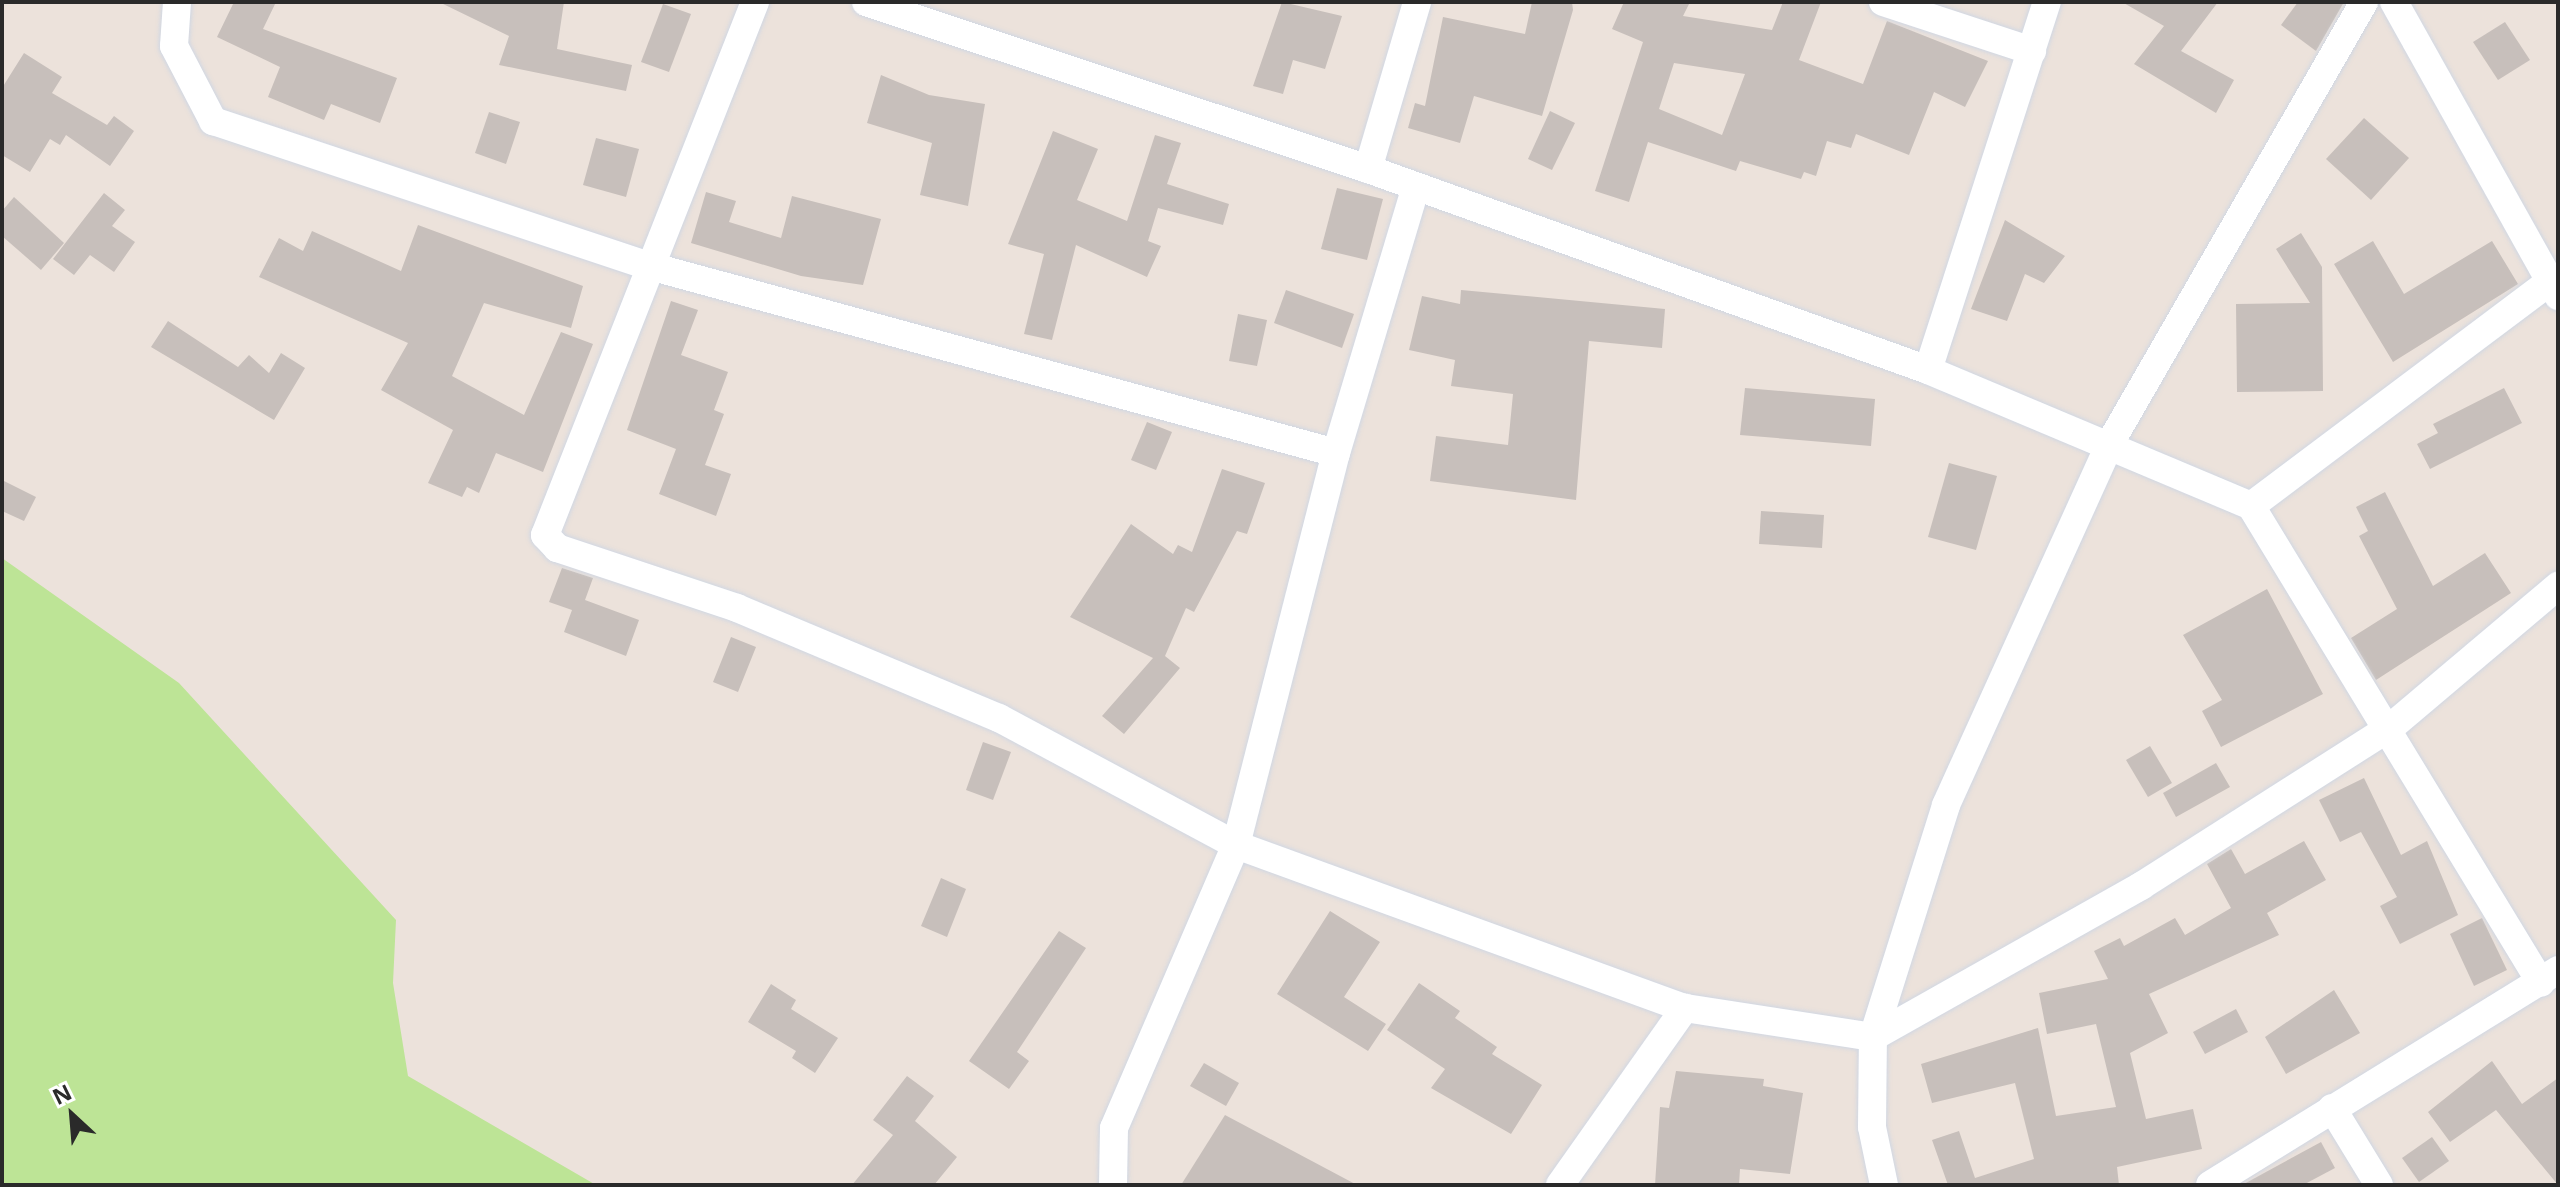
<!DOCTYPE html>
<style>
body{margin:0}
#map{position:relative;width:2560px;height:1187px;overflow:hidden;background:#ece2db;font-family:"Noto Sans",sans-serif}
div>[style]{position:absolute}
.green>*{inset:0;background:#bde496}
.building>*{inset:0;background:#c7bfbb}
.roads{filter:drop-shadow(0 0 2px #d0d7e3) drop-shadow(0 0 2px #d0d7e3)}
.street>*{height:28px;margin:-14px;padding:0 14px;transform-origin:14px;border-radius:14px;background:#fff}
span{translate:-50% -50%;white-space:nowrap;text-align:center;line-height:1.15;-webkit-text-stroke:8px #fff;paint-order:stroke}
.frame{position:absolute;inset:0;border:4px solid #2a2a2a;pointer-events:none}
.north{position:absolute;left:32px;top:1075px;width:80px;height:80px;-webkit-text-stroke:6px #fff;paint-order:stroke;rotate:334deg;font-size:22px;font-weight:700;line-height:32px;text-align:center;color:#2a2a2a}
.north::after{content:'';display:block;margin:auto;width:28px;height:36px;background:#2a2a2a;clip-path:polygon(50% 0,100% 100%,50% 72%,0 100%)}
</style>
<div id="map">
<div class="green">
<i style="clip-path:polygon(2px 558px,179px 683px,396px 920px,393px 983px,408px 1076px,596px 1185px,2px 1185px)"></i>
</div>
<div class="building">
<i style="clip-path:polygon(234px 2px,276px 2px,263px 29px,397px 78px,380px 123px,331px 104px,324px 120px,268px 97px,280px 67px,217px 37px)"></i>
<i style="clip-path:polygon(439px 2px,564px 2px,557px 49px,632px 65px,626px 91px,499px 65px,509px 36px)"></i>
<i style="clip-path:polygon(1282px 2px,1342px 16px,1325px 69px,1293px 60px,1283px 94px,1253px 86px)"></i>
<i style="clip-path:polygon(1532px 2px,1572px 2px,1573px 10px,1542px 116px,1474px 96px,1460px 143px,1408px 128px,1415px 103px,1425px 106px,1443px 17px,1525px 34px)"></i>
<i style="clip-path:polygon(evenodd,1624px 2px,1690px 2px,1683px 16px,1772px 30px,1783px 2px,1821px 2px,1799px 60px,1863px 84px,1887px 21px,1988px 61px,1965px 107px,1934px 92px,1909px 155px,1856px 134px,1851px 148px,1827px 141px,1816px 176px,1804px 172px,1801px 179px,1740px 161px,1736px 171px,1648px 142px,1629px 202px,1595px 191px,1643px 42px,1612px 29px,1624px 2px,1674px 63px,1745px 74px,1722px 135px,1659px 109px,1674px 63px)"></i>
<i style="clip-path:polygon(2122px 2px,2218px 2px,2181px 51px,2234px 80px,2216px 113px,2134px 64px,2164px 26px)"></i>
<i style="clip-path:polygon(2298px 2px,2344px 2px,2316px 51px,2281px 25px)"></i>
<i style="clip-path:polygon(663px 4px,691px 14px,669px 72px,641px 62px)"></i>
<i style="clip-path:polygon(2505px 22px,2530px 60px,2498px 80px,2473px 42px)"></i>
<i style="clip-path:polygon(24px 53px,62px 77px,52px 93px,107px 125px,114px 116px,134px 131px,110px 166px,66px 135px,60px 145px,50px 139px,30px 172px,2px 155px,2px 88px)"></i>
<i style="clip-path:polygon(881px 75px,929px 95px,985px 104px,968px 206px,920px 195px,932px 143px,867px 123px)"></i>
<i style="clip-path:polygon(1550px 111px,1575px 123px,1552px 170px,1528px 159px)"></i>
<i style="clip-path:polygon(489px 112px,520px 122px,506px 164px,475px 153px)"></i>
<i style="clip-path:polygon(2364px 118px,2409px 158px,2371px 200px,2326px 159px)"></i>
<i style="clip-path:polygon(1053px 131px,1098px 149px,1077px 200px,1127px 221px,1155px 135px,1181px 143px,1167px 184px,1229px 204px,1223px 225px,1158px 208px,1148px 241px,1161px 246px,1147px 277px,1076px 245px,1052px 340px,1024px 334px,1044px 254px,1008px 244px)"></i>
<i style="clip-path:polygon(596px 138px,639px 149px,626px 197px,583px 185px)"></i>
<i style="clip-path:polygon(1337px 188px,1383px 199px,1367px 260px,1321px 249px)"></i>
<i style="clip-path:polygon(706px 192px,736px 201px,729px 222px,781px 238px,792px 196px,881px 219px,863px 285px,801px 276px,691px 243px)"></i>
<i style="clip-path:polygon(104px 193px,125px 210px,112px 226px,135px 242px,114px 272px,90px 255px,74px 275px,53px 259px)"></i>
<i style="clip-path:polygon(14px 197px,64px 243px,41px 270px,2px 236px,2px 211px)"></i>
<i style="clip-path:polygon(2005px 220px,2065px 256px,2044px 283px,2025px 274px,2007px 321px,1971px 309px)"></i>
<i style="clip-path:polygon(418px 225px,583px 286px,571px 328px,484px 303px,452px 376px,524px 415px,561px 332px,593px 344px,543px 472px,496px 453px,479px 493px,467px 487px,462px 497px,428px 483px,453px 430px,381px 390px,408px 343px,259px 277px,279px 238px,303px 251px,312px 231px,401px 271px)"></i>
<i style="clip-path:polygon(2301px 233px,2322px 267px,2323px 391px,2237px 392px,2236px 304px,2310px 303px,2276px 249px)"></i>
<i style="clip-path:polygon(2373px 241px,2404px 294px,2492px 241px,2518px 284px,2393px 362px,2334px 264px)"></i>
<i style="clip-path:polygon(1286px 290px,1354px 314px,1342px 348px,1274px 323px)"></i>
<i style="clip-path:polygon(1461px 290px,1665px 309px,1662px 348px,1589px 341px,1576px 500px,1430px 481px,1436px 436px,1508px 445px,1513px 394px,1451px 386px,1455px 360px,1409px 350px,1422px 296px,1460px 304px)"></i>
<i style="clip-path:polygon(671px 301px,698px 310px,681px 355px,728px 372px,714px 410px,724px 414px,705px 465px,731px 474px,716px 516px,659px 494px,676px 449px,627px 430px)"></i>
<i style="clip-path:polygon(1238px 314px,1267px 320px,1257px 366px,1229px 361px)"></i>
<i style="clip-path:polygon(168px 321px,238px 367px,249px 355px,269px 373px,281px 353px,305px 368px,274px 420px,151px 347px)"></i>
<i style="clip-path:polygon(1745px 388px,1875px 399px,1871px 446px,1740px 435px)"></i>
<i style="clip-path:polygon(2504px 388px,2522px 423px,2430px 469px,2417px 444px,2438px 433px,2433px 424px)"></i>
<i style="clip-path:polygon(1147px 422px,1172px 432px,1156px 470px,1131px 460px)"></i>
<i style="clip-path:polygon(1949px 463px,1997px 476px,1976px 550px,1928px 537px)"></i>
<i style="clip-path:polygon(1222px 469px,1265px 483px,1247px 534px,1237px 531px,1194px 612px,1186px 608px,1165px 656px,1180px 668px,1124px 734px,1102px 716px,1153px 658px,1070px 617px,1131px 524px,1173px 554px,1178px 545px,1192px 552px)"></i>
<i style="clip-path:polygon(2px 480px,36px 497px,24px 521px,2px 511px)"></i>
<i style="clip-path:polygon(2385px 492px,2433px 586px,2485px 553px,2511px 593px,2376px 680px,2351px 638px,2397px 609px,2359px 536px,2368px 531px,2356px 507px)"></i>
<i style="clip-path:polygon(1761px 511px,1824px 515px,1822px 548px,1759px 544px)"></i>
<i style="clip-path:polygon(562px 568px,593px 578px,585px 600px,639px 620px,626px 656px,564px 632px,572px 610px,549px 602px)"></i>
<i style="clip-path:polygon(2267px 589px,2323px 694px,2221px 747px,2202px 711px,2222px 700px,2183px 635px)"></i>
<i style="clip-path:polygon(731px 637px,756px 647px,738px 692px,713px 682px)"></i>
<i style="clip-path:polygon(983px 742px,1011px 752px,993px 800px,966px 790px)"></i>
<i style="clip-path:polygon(2150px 746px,2172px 783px,2148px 797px,2126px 760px)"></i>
<i style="clip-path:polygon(2216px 763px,2230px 787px,2176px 817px,2163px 793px)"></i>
<i style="clip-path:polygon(2364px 778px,2401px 855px,2427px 841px,2458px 915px,2400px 944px,2380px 906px,2397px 897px,2361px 832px,2340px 842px,2319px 800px)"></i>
<i style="clip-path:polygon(2304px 841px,2326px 880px,2267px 913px,2279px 935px,2149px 994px,2168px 1033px,2130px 1053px,2146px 1119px,2193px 1109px,2202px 1149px,2117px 1167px,2119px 1185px,1948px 1185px,1932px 1140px,1959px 1131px,1975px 1178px,2034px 1159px,2015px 1083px,1932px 1103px,1921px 1064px,2038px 1028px,2056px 1116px,2116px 1107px,2096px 1024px,2047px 1034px,2039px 993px,2108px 979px,2094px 951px,2120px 938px,2124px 946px,2175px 918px,2185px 935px,2231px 908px,2207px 864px,2231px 849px,2245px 874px)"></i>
<i style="clip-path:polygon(941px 878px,966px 889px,947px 937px,921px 926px)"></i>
<i style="clip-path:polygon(1330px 911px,1380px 942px,1344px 997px,1386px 1024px,1368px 1051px,1277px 994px)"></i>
<i style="clip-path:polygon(2482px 918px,2507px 970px,2474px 986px,2450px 934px)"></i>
<i style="clip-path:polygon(1059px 931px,1086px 948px,1017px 1052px,1029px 1061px,1009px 1089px,969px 1061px)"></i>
<i style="clip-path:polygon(1419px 983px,1460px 1011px,1455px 1018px,1497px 1047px,1492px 1054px,1542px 1085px,1511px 1134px,1431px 1088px,1445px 1069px,1387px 1030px)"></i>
<i style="clip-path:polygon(771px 984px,796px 1000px,791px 1009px,838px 1038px,815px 1073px,792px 1058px,796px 1051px,748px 1022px)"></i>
<i style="clip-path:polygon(2334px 990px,2360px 1033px,2286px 1074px,2265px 1037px)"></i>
<i style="clip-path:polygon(2236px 1009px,2248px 1032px,2205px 1054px,2193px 1032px)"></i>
<i style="clip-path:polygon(2492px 1061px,2522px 1104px,2558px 1078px,2558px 1185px,2496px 1110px,2450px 1142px,2428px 1112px)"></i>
<i style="clip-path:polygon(1204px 1063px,1239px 1083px,1226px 1106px,1190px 1086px)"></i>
<i style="clip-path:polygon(1676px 1071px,1764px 1079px,1763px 1086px,1803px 1093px,1790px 1174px,1740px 1169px,1739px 1185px,1655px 1185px,1660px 1107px,1669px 1108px)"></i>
<i style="clip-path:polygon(907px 1076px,934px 1096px,915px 1121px,957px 1157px,934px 1185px,852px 1185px,893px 1135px,873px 1120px)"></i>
<i style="clip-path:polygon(1225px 1115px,1357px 1185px,1181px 1185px)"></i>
<i style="clip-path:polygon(2432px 1137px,2449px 1161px,2419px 1182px,2402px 1158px)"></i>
<i style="clip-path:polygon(2321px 1142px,2335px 1168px,2303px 1185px,2242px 1185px)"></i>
</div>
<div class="roads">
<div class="street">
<i style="left:177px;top:2px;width:44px;rotate:93.9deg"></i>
<i style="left:174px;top:46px;width:85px;rotate:62.5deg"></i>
<i style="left:213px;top:121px;width:456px;rotate:18.4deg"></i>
<i style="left:646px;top:265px;width:715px;rotate:15.24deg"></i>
<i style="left:755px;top:2px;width:573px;rotate:111.5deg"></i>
<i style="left:545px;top:535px;width:18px;rotate:47deg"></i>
<i style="left:557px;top:548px;width:190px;rotate:18.4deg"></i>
<i style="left:737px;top:608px;width:284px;rotate:22.8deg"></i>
<i style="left:999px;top:718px;width:269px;rotate:28.2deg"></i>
<i style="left:1236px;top:845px;width:478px;rotate:20deg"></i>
<i style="left:1685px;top:1008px;width:190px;rotate:8.8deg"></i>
<i style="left:1873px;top:1037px;width:308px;rotate:-29.4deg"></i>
<i style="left:2141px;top:886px;width:296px;rotate:-32.5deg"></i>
<i style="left:2391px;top:727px;width:219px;rotate:-40.2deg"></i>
<i style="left:866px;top:2px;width:529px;rotate:18.4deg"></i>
<i style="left:1368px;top:169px;width:595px;rotate:19.74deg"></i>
<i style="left:1928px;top:370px;width:350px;rotate:22.8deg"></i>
<i style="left:2251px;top:506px;width:373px;rotate:-36.9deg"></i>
<i style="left:1883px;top:2px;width:157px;rotate:18.2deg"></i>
<i style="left:2394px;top:2px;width:337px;rotate:60.8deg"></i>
<i style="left:1368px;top:169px;width:174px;rotate:-73.6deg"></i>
<i style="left:1928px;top:370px;width:387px;rotate:-72.1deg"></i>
<i style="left:2251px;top:506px;width:558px;rotate:58.7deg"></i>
<i style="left:2332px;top:1108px;width:90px;rotate:58.6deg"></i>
<i style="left:1113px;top:1185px;width:57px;rotate:-89deg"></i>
<i style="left:1114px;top:1128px;width:308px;rotate:-66.7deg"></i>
<i style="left:1236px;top:845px;width:405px;rotate:-75.7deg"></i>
<i style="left:1336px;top:453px;width:278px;rotate:-73.3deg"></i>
<i style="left:1560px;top:1185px;width:217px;rotate:-54.8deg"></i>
<i style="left:1884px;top:1185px;width:59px;rotate:-101.7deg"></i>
<i style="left:1872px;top:1127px;width:90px;rotate:-89.4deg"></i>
<i style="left:1873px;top:1037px;width:243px;rotate:-72.5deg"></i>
<i style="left:1946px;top:805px;width:395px;rotate:-65.6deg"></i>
<i style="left:2109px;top:445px;width:511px;rotate:-60.07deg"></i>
<i style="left:2210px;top:1185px;width:409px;rotate:-31.7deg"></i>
</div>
</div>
<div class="frame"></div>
<div class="north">N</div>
</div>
